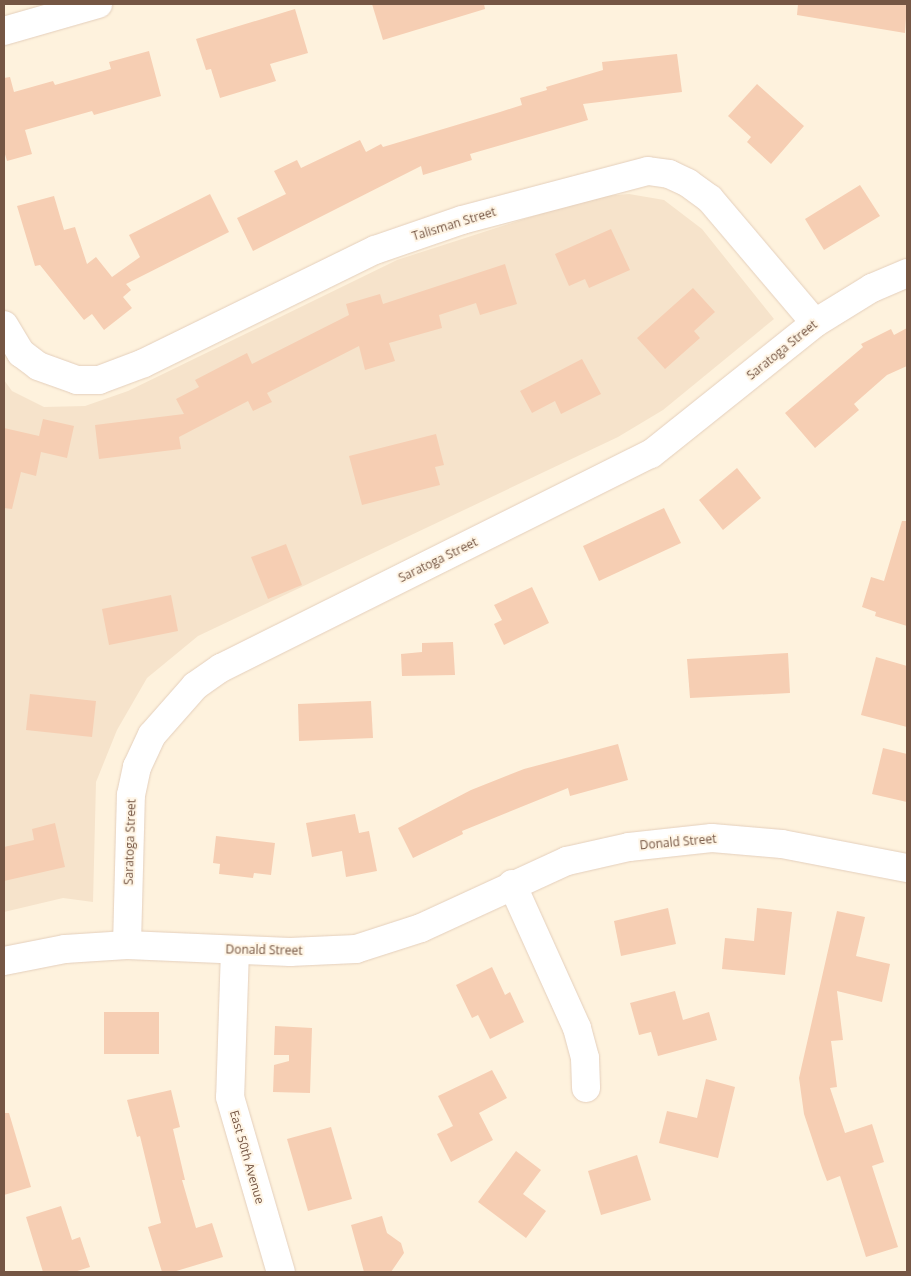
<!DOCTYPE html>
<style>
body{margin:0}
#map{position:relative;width:911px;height:1276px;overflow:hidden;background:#fef2dd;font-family:"Open Sans",sans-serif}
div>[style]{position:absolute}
.residential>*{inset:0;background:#f6e3cb}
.building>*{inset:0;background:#f6ceb3}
.roads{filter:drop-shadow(0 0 1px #e4cfbc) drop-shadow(0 0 1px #e4cfbc)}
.street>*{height:28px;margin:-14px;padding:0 14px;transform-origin:14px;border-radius:14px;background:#fff}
.secondary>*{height:28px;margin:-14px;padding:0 14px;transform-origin:14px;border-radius:14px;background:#fff}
span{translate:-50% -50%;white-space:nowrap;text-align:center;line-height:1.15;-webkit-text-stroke:4px #fff5e5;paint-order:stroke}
.street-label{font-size:12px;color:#755644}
.frame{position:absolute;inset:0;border:5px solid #755644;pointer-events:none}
</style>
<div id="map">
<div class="residential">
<i style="clip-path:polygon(629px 194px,664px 200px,702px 229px,774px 319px,663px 410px,618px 437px,198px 636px,147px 678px,117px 730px,96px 782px,93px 902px,63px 898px,4px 912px,4px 380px,12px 391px,44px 407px,85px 406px,128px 391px,397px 260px,592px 197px)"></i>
</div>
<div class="building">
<i style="clip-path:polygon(372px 4px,484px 4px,485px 9px,383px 40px)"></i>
<i style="clip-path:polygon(798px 4px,907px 4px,905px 33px,797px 15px)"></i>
<i style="clip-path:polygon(295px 9px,308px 53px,270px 64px,276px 81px,220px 98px,211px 69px,206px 70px,196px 39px)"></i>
<i style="clip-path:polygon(149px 51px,161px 96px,94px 115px,92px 111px,25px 130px,32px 154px,7px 161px,4px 151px,4px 78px,10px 77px,14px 92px,53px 81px,55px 85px,111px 69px,109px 62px)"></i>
<i style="clip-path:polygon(677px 54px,682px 92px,583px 104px,588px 120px,470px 154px,472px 160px,423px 175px,421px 166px,253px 251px,237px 218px,286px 194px,274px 171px,297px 160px,301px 168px,360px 140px,366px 152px,381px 144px,383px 147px,500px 112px,522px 105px,520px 98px,547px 90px,546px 87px,603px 70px,602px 62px)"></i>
<i style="clip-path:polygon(757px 84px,804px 126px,771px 164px,747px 142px,751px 137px,728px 116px)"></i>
<i style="clip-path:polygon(860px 185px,880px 216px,824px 250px,805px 219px)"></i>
<i style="clip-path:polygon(210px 194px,229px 232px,126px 284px,131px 290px,123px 297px,132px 308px,104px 330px,92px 314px,84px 320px,40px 265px,35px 266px,17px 206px,54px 196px,64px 230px,75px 227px,87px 264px,96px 257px,112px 277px,140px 257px,129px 235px)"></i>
<i style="clip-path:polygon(611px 229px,630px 270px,589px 288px,585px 279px,569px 286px,555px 254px)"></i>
<i style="clip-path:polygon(505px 264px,517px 304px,480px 315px,476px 303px,439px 315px,442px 328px,389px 343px,395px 361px,365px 370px,359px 346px,267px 393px,272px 402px,253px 411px,248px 401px,179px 437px,181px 449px,99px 459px,95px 425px,184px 414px,176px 399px,199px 387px,195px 380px,247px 353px,252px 364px,349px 315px,346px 304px,380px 294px,383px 304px)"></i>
<i style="clip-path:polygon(693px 288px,715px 312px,694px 331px,700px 338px,665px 369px,637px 338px)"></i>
<i style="clip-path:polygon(907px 328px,907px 366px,887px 375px,854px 404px,859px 410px,815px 448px,785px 413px,863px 347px,861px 344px,891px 329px,894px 335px)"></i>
<i style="clip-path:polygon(582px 359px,601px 394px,561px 414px,555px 401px,532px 413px,520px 391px)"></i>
<i style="clip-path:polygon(43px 419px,74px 426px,67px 458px,41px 452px,36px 476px,21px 472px,12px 509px,4px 508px,4px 428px,39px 436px)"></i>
<i style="clip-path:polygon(436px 434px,444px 465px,435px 467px,440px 485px,362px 505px,349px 456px)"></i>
<i style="clip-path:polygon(737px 468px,761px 498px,723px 530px,699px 500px)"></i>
<i style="clip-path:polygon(664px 508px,681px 543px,599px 581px,583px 546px)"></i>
<i style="clip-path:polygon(902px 521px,907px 521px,907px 626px,875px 616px,876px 612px,862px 607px,871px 577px,884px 581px)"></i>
<i style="clip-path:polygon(286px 544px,302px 585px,268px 599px,251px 557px)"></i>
<i style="clip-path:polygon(532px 587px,549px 623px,504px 645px,494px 624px,502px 620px,494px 605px)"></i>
<i style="clip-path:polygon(171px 595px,178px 631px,109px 645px,102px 609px)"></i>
<i style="clip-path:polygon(453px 642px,455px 675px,402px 676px,401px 654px,422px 652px,422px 643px)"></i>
<i style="clip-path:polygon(788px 653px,790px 693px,690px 698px,687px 659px)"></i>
<i style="clip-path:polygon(876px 657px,907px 666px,907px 727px,861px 715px)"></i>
<i style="clip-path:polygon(30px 694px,96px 701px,92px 737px,26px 730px)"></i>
<i style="clip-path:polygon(371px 701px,373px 738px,299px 741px,298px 704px)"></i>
<i style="clip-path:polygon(618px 744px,628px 780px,570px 796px,568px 788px,462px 831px,463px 834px,413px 858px,398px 828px,471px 790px,524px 769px)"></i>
<i style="clip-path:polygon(883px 748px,907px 754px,907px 802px,872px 794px)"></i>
<i style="clip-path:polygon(355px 814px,359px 833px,369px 831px,377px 871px,346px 877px,342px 851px,312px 857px,306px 823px)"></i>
<i style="clip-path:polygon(55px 823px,65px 867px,4px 881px,4px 847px,34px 840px,32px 829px)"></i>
<i style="clip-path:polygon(216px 836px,275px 843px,271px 875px,254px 873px,253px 878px,219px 874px,220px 864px,213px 863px)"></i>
<i style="clip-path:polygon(668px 908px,676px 944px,621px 956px,614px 921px)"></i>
<i style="clip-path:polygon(757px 908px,792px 912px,785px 975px,722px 969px,725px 938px,754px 941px)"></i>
<i style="clip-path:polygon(837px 911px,865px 917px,856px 956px,890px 964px,882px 1002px,837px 991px,843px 1040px,831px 1041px,837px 1087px,830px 1088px,845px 1133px,872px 1124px,884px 1162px,872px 1166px,898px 1247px,866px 1257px,840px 1176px,827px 1181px,822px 1168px,804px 1114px,799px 1078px)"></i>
<i style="clip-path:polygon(492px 967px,505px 995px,510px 992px,524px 1022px,490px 1039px,478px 1015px,472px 1018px,456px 985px)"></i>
<i style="clip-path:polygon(675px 991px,683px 1020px,709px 1012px,717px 1040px,658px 1056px,651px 1032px,639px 1035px,630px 1003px)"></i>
<i style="clip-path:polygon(104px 1012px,159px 1012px,159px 1054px,104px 1054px)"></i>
<i style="clip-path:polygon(275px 1026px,312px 1028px,310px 1093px,273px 1092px,274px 1065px,289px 1061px,289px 1055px,274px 1055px)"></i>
<i style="clip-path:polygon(492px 1070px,507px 1098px,479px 1113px,493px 1140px,451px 1162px,437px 1134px,453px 1126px,438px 1096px)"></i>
<i style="clip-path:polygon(706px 1079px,735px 1087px,718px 1158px,659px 1143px,667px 1111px,697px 1118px)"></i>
<i style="clip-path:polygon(171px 1090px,180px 1127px,173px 1129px,185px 1180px,182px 1180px,196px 1228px,212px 1223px,223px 1257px,173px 1272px,162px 1272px,148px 1227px,161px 1223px,140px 1136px,137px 1137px,127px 1100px)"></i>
<i style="clip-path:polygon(4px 1113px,9px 1113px,31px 1187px,4px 1195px)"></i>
<i style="clip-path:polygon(331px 1127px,352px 1199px,308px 1211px,287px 1139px)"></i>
<i style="clip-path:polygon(516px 1151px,541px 1170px,523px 1194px,546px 1211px,526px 1238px,478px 1202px)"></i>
<i style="clip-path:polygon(637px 1155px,651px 1200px,601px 1215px,588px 1171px)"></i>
<i style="clip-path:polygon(61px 1206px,72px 1240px,80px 1237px,90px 1267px,74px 1272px,43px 1272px,26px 1217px)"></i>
<i style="clip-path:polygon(382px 1216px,387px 1233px,401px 1243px,404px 1253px,391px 1272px,364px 1272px,351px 1225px)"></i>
</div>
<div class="roads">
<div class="street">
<i style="left:4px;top:31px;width:98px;rotate:-16deg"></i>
<i style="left:4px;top:325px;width:33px;rotate:59deg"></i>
<i style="left:21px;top:353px;width:21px;rotate:37deg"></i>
<i style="left:38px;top:366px;width:41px;rotate:19.7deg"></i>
<i style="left:77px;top:380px;width:22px"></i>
<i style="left:99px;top:380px;width:48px;rotate:-20.7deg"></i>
<i style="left:144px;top:363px;width:257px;rotate:-26.1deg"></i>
<i style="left:375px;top:250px;width:92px;rotate:-19deg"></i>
<i style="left:462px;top:220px;width:192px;rotate:-14.8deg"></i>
<i style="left:648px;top:171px;width:21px;rotate:8deg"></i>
<i style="left:669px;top:174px;width:21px;rotate:25deg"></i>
<i style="left:688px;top:183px;width:27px;rotate:36deg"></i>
<i style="left:710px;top:199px;width:162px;rotate:49.7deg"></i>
<i style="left:512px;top:884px;width:158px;rotate:65.7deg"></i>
<i style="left:577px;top:1028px;width:31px;rotate:75deg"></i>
<i style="left:585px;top:1058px;width:30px;rotate:88deg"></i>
<i style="left:127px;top:945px;width:150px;rotate:-88.5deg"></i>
<i style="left:131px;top:795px;width:29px;rotate:-78deg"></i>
<i style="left:137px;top:767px;width:35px;rotate:-65deg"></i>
<i style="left:152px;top:735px;width:65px;rotate:-48.7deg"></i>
<i style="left:195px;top:686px;width:32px;rotate:-35deg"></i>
<i style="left:221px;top:668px;width:480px;rotate:-26.5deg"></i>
<i style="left:651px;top:454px;width:210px;rotate:-38.6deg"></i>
<i style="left:815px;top:323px;width:67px;rotate:-31.6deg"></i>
<i style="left:872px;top:288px;width:38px;rotate:-23deg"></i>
<i style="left:235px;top:950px;width:147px;rotate:91.9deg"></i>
<i style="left:230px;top:1097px;width:182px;rotate:73.8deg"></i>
</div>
<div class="secondary">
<i style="left:4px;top:961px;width:62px;rotate:-11.1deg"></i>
<i style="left:65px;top:949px;width:62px;rotate:-3.7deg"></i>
<i style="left:127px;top:945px;width:163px;rotate:2.5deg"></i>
<i style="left:290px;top:952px;width:66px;rotate:-2.6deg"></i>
<i style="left:356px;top:949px;width:68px;rotate:-17.9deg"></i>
<i style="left:421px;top:928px;width:161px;rotate:-24.7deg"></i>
<i style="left:567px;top:861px;width:64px;rotate:-12.7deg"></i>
<i style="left:629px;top:847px;width:83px;rotate:-6.2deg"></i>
<i style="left:712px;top:838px;width:70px;rotate:4.9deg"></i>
<i style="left:782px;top:844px;width:127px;rotate:10.9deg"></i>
</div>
</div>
<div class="street-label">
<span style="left:454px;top:224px;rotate:-17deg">Talisman Street</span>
<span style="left:782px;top:350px;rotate:-39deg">Saratoga Street</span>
<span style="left:438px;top:560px;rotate:-26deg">Saratoga Street</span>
<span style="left:130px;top:842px;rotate:-88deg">Saratoga Street</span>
<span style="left:678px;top:842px;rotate:-5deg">Donald Street</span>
<span style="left:264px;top:950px;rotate:1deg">Donald Street</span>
<span style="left:247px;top:1157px;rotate:74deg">East 50th Avenue</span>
</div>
<div class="frame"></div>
</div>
